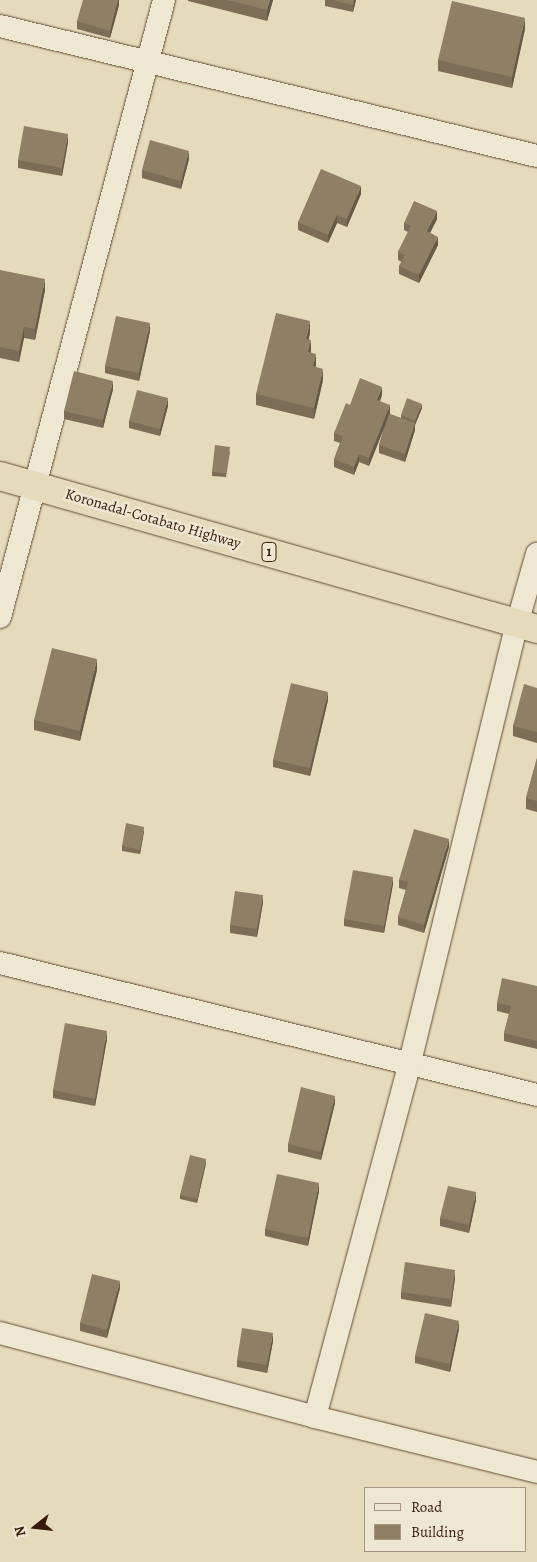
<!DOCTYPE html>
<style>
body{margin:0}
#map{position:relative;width:537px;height:1562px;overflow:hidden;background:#e5daba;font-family:Alegreya,serif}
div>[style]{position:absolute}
.roads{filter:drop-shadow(0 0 1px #624c34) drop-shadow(0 0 1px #624c34)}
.minor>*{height:22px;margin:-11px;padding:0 11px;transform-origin:11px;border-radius:11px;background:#eee7d2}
.trunk>*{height:28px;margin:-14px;padding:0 14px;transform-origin:14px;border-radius:14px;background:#e5daba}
.wall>*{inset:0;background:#7d6d57}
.shaded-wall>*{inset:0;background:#665947}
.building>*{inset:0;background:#917f65}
span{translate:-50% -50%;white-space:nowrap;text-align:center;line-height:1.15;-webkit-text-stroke:5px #eee7d2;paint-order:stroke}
.shield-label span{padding:1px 4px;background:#eee7d2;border:1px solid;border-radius:4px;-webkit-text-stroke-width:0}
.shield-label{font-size:14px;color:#361c08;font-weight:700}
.street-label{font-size:15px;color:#361c08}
.legend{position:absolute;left:364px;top:1487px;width:162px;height:65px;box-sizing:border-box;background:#eee7d2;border:1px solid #a49681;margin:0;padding:6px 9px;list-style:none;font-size:15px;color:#361c08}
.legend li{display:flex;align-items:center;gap:10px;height:25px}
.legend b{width:25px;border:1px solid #a49681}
.north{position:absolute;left:10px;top:1502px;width:50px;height:50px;-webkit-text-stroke:4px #eee7d2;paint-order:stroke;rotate:254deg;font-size:14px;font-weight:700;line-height:20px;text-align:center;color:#361c08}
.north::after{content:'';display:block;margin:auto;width:18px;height:22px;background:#361c08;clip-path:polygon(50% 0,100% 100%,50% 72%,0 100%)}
</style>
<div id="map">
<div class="roads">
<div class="minor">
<i style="left:0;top:26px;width:553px;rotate:13.61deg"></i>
<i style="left:0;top:617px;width:638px;rotate:-75.11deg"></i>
<i style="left:0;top:963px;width:553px;rotate:13.81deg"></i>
<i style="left:0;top:1333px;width:326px;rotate:14.9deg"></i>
<i style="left:315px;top:1417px;width:229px;rotate:13.9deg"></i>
<i style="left:315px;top:1417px;width:367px;rotate:-75deg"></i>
<i style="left:410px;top:1062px;width:451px;rotate:-76.3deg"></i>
<i style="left:517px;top:624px;width:73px;rotate:-74.1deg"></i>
</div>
<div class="trunk">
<i style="left:0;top:476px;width:558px;rotate:15.9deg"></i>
</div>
</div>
<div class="wall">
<i style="clip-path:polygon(119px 0,119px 5px,110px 38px,77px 29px,77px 21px)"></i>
<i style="clip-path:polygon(188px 0,273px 0,267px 21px,188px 1px)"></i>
<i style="clip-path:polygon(325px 0,356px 0,353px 12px,325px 6px)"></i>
<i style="clip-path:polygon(525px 29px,512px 88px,438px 71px,438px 60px)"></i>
<i style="clip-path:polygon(68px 142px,62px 176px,18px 168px,18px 160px)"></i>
<i style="clip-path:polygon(189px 159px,181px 189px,142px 178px,142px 170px)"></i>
<i style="clip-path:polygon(361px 194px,347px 227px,337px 223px,328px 243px,298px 230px,298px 222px)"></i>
<i style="clip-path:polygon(437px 219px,430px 233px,438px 245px,419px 283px,399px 274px,399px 266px,402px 262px,398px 260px,398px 252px,408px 232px,404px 230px,404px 223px)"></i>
<i style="clip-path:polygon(0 270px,45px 290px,35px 340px,24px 338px,19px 362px,0 358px)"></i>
<i style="clip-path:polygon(150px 331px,139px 381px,105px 373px,105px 366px)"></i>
<i style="clip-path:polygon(310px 332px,309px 339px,311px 350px,311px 353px,316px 365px,315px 367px,323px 380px,314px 419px,256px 405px,256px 394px)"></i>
<i style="clip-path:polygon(113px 389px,103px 428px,64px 419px,64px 411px)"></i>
<i style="clip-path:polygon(382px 395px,380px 401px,390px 413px,390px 414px,401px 418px,401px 415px,422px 408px,415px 425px,415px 430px,405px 462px,379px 453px,379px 445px,384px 428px,369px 466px,359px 462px,354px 475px,334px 467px,334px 459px,340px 443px,334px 441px,334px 433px,350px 405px)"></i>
<i style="clip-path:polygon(168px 406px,160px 436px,129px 428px,129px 421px)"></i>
<i style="clip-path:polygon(230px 451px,226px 477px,212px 476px,212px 472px)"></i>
<i style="clip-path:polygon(97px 670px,80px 741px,34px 730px,34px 720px)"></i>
<i style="clip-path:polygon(537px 688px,537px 743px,513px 736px,513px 726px)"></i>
<i style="clip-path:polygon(328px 700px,310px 776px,273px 767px,273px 760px)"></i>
<i style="clip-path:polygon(537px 758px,537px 812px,526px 809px,526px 798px)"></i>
<i style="clip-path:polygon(144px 831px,140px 854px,122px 851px,122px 846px)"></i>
<i style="clip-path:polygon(449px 847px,424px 933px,398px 925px,398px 917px,406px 890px,399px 888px,399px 880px)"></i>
<i style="clip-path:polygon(393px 884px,384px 933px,344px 926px,344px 919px)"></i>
<i style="clip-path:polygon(263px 902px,257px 937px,230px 933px,230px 925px)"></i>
<i style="clip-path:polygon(537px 986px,537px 1049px,504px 1041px,504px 1033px,509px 1014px,497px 1011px,497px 1003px)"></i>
<i style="clip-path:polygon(107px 1039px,95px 1106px,53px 1098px,53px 1090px)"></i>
<i style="clip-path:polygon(335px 1103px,321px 1160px,288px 1152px,288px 1144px)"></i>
<i style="clip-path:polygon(206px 1163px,197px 1203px,180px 1199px,180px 1195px)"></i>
<i style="clip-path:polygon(319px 1191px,308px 1246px,265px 1236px,265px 1229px)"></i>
<i style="clip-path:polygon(476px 1200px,469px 1233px,440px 1226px,440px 1218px)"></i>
<i style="clip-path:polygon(455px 1278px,451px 1307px,401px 1299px,401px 1292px)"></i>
<i style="clip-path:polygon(120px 1288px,107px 1338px,80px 1331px,80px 1323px)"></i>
<i style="clip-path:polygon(459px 1329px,450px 1372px,415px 1363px,415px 1356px)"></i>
<i style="clip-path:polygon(273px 1341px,267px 1373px,237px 1367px,237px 1360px)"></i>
</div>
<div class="shaded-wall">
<i style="clip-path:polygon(118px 0,119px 0,119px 5px,110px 38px,110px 31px)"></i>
<i style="clip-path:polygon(270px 0,273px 0,267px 21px,267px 10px)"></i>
<i style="clip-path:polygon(354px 0,356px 0,353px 12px,353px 5px)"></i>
<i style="clip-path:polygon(525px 18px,525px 29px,512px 88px,512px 77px)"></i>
<i style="clip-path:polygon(68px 134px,68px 142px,62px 176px,62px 168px)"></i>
<i style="clip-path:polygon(189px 151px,189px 159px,181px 189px,181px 181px)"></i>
<i style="clip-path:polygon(361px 186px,361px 194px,347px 227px,347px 219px)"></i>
<i style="clip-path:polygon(437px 211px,437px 219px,427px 239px,427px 231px)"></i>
<i style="clip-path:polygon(337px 215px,337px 223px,328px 243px,328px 235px)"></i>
<i style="clip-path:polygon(438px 237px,438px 245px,419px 283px,419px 275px)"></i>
<i style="clip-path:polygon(45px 279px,45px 290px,35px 340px,35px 329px)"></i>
<i style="clip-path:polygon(310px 321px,310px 332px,306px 350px,306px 339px)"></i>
<i style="clip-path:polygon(150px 323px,150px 331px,139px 381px,139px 373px)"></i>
<i style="clip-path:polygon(24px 327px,24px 338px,19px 362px,19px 351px)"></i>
<i style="clip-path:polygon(311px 340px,311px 350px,308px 363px,308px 352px)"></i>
<i style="clip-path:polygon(316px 354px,316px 365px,313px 377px,313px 366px)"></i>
<i style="clip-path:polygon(323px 369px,323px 380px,314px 419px,314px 408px)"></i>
<i style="clip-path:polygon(113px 381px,113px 389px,103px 428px,103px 420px)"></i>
<i style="clip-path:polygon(382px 387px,382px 395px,377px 408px,377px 400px)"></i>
<i style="clip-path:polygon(168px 398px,168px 406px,160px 436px,160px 429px)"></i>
<i style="clip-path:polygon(422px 404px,422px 408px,415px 425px,415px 430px,405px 462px,405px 454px,415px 423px,415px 421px)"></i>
<i style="clip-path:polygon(390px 405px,390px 413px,369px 466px,369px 458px)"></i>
<i style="clip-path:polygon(359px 454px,359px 462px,354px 475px,354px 467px)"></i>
<i style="clip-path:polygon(97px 659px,97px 670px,80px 741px,80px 731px)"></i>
<i style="clip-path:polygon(328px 692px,328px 700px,310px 776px,310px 768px)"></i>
<i style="clip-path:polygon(144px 827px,144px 831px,140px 854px,140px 850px)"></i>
<i style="clip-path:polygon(449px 839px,449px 847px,424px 933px,424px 925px)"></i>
<i style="clip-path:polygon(393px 877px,393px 884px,384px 933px,384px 926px)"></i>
<i style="clip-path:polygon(263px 895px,263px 902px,257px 937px,257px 929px)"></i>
<i style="clip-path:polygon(107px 1031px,107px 1039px,95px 1106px,95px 1099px)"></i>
<i style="clip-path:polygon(335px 1096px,335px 1103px,321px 1160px,321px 1152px)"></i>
<i style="clip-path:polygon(206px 1159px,206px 1163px,197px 1203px,197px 1199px)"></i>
<i style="clip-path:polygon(319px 1183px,319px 1191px,308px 1246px,308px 1238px)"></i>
<i style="clip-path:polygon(476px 1192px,476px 1200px,469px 1233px,469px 1225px)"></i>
<i style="clip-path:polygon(455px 1270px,455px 1278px,451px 1307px,451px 1299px)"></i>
<i style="clip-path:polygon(120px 1281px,120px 1288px,107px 1338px,107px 1330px)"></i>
<i style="clip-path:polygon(459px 1321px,459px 1329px,450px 1372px,450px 1364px)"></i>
<i style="clip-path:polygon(273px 1333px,273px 1341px,267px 1373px,267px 1365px)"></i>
</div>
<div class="building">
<i style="clip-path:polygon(83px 0,118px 0,110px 31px,77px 21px)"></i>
<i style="clip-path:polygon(227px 0,270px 0,267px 10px)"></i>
<i style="clip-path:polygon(333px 0,354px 0,353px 5px)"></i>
<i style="clip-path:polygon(452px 1px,525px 18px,512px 77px,438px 60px)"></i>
<i style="clip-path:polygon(24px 126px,68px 134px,62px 168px,18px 160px)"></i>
<i style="clip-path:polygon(150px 140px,189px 151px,181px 181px,142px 170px)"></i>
<i style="clip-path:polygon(321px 169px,361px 186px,347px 219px,337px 215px,328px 235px,298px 222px)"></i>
<i style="clip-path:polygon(414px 201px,437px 211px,427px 231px,438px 237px,419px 275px,399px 266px,405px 255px,398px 252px,411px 226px,404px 223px)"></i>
<i style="clip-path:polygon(0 270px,45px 279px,35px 329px,24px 327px,19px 351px,0 347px)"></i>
<i style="clip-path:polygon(276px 313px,310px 321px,306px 339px,311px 340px,308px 352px,316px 354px,313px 366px,323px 369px,314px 408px,256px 394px)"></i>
<i style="clip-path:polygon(116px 316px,150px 323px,139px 373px,105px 366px)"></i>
<i style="clip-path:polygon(74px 371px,113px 381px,103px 420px,64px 411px)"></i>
<i style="clip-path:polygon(360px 378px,382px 387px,377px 400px,390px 405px,369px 458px,359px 454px,354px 467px,334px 459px,343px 436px,334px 433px,346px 403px,350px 405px)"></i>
<i style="clip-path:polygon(137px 390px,168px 398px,160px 429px,129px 421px)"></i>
<i style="clip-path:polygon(407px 398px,422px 404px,415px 421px,401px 415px)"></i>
<i style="clip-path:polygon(389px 414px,415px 423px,405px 454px,379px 445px)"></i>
<i style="clip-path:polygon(215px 445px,230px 447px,226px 473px,212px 472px)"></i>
<i style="clip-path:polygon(52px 648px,97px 659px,80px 731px,34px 720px)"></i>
<i style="clip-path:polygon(291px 683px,328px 692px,310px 768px,273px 760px)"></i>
<i style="clip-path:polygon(524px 684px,537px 688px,537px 732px,513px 726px)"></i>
<i style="clip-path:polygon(537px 758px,537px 801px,526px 798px)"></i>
<i style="clip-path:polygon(126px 823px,144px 827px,140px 850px,122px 846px)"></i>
<i style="clip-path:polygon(414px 829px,449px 839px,424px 925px,398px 917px,408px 882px,399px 880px)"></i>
<i style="clip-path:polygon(353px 870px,393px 877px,384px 926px,344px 919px)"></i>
<i style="clip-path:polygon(235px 891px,263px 895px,257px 929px,230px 925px)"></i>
<i style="clip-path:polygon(502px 978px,537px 986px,537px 1041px,504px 1033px,511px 1006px,497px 1003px)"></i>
<i style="clip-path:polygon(65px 1023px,107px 1031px,95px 1099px,53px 1090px)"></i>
<i style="clip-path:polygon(301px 1087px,335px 1096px,321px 1152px,288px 1144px)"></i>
<i style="clip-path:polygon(190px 1155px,206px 1159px,197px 1199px,180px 1195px)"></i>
<i style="clip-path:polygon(277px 1174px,319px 1183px,308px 1238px,265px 1229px)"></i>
<i style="clip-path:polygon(448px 1186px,476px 1192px,469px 1225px,440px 1218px)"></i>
<i style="clip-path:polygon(405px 1262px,455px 1270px,451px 1299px,401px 1292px)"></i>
<i style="clip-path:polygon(92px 1274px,120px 1281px,107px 1330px,80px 1323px)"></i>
<i style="clip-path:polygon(425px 1313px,459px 1321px,450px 1364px,415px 1356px)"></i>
<i style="clip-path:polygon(242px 1328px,273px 1333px,267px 1365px,237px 1360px)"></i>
</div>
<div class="shield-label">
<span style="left:269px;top:552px">1</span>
</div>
<div class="street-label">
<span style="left:153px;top:519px;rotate:16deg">Koronadal-Cotabato Highway</span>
</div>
<ul class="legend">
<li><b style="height:6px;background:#eee7d2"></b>Road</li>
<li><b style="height:14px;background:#917f65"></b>Building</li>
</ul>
<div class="north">N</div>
</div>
